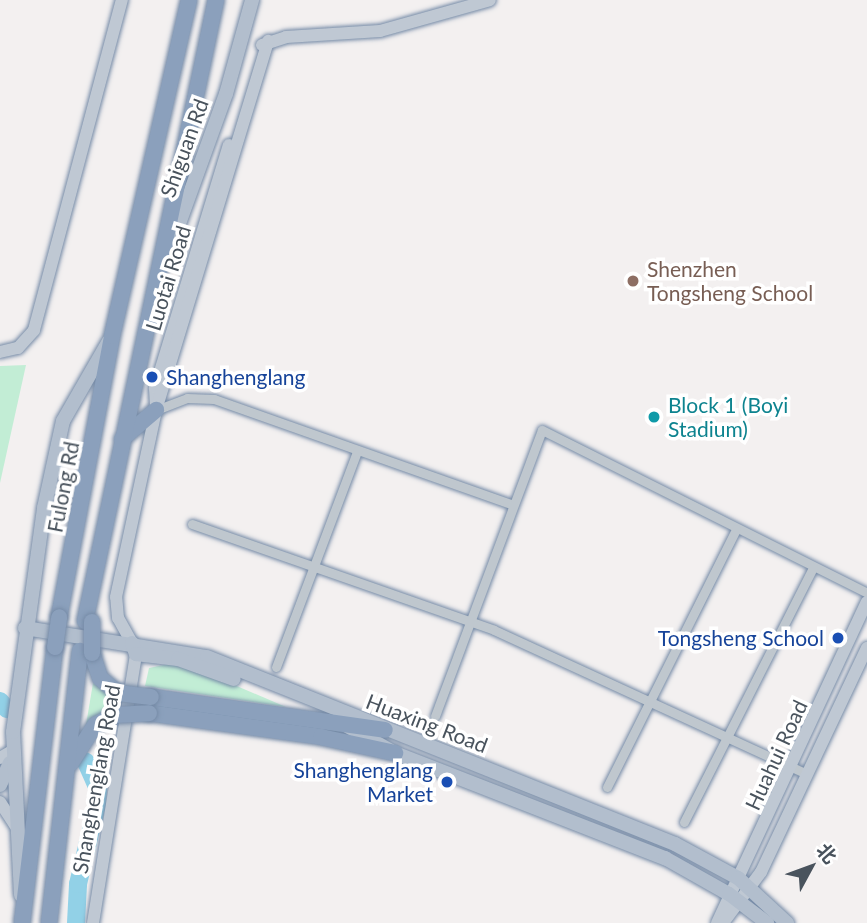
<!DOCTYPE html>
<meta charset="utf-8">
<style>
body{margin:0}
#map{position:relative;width:867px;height:923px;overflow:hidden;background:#f3f0f0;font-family:Lato,"Noto Sans SC",sans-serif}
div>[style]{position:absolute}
.green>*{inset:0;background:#c2edd5}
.river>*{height:18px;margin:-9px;padding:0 9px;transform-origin:9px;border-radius:9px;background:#92d1e7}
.roads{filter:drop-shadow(0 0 2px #768ba7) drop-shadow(0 0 2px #768ba7)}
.street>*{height:9px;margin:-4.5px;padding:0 4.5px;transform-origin:4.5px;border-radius:4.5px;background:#bfc7ce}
.secondary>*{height:12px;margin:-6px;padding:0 6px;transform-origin:6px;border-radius:6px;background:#bfc8d3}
.primary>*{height:14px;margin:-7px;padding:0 7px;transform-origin:7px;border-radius:7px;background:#b2becd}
.highway>*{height:16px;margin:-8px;padding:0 8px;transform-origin:8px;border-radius:8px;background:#8ba0bc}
.bridges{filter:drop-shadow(0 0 2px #768ba7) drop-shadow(0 0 2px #768ba7)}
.highway-bridge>*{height:16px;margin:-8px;padding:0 8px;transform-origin:8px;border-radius:8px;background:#8ba0bc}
.dots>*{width:19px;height:19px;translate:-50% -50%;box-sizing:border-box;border:4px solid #fff;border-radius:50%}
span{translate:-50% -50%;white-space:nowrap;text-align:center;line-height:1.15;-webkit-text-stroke:7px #fff;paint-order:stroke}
.street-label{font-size:21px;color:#49535d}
.education-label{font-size:21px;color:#785e54}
.left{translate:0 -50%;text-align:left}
.transit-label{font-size:21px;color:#164399}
.right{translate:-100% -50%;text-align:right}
.culture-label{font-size:21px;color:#0d838f}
.north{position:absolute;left:776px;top:832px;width:70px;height:70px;-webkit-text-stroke:5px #fff;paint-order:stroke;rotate:49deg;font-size:19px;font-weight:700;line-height:28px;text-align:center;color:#49535d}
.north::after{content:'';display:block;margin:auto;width:24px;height:32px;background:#49535d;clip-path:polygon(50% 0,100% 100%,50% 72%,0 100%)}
</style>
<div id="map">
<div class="green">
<i style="clip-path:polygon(26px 365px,0 483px,0 366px)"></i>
<i style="clip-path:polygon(168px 664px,211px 675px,286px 707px,145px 686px,149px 668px)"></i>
<i style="clip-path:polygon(93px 683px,117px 699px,116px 711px,86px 725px)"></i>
</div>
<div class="river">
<i style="left:0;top:701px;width:11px;rotate:49deg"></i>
<i style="left:76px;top:923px;width:39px;rotate:-87deg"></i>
<i style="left:78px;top:884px;width:81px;rotate:-76.5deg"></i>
<i style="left:97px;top:805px;width:16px;rotate:-86deg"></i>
<i style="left:98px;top:789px;width:30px;rotate:-114deg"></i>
</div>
<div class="roads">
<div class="street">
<i style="left:156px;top:410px;width:33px;rotate:-21deg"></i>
<i style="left:187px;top:398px;width:27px;rotate:2deg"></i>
<i style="left:214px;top:399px;width:317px;rotate:19.5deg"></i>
<i style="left:192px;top:524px;width:320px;rotate:19.3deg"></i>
<i style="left:494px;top:630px;width:345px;rotate:24.7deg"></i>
<i style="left:276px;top:667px;width:231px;rotate:-69.4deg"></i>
<i style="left:435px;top:716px;width:305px;rotate:-69.5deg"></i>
<i style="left:542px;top:430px;width:364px;rotate:26.6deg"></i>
<i style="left:607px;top:787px;width:288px;rotate:-63.4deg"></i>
<i style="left:684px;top:822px;width:285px;rotate:-63.1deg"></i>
</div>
<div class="secondary">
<i style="left:262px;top:45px;width:25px;rotate:-18deg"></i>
<i style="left:286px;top:37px;width:94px;rotate:-3.7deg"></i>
<i style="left:380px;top:31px;width:114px;rotate:-15.7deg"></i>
<i style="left:0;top:352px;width:18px;rotate:-13deg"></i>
<i style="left:18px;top:348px;width:24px;rotate:-48deg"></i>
<i style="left:34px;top:330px;width:342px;rotate:-75.1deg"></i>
<i style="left:156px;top:407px;width:19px;rotate:-93deg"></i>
<i style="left:155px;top:388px;width:254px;rotate:-73.1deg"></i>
<i style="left:132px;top:643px;width:29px;rotate:-119deg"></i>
<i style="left:118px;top:618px;width:21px;rotate:-95deg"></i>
<i style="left:116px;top:597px;width:191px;rotate:-77.9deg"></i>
<i style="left:156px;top:410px;width:386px;rotate:-73.1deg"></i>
<i style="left:0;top:758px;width:14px;rotate:-30deg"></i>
<i style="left:0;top:802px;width:31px;rotate:57deg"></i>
<i style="left:93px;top:923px;width:272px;rotate:-80.9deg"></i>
<i style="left:717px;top:923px;width:354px;rotate:-65deg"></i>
<i style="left:723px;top:923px;width:64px;rotate:-53.3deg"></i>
<i style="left:761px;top:872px;width:248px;rotate:-64.7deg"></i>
</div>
<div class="primary">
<i style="left:168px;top:254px;width:170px;rotate:-70.1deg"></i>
<i style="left:226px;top:94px;width:98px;rotate:-74.5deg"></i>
<i style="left:25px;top:628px;width:184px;rotate:9.1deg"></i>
<i style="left:207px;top:657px;width:504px;rotate:21.78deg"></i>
<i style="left:675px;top:844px;width:72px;rotate:28.4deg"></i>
<i style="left:738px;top:878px;width:67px;rotate:42.6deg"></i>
<i style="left:132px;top:643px;width:12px;rotate:70deg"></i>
<i style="left:136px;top:654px;width:42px;rotate:6.8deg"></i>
<i style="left:178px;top:659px;width:59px;rotate:19.7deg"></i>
<i style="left:347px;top:726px;width:55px;rotate:29.4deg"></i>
<i style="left:395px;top:753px;width:290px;rotate:21.3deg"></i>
<i style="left:665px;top:858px;width:73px;rotate:29.4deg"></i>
<i style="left:729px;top:894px;width:48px;rotate:37.3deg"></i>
<i style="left:0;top:785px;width:24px;rotate:-66deg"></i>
<i style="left:21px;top:895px;width:163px;rotate:-92.8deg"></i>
<i style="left:13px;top:732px;width:226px;rotate:-82.1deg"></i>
<i style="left:44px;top:508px;width:89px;rotate:-77.7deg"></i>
<i style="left:63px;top:421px;width:92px;rotate:-60.1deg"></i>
</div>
<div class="highway">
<i style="left:122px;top:439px;width:45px;rotate:-40.5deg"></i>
<i style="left:59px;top:617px;width:286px;rotate:-79.3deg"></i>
<i style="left:112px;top:336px;width:345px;rotate:-77.1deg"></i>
<i style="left:85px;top:621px;width:635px;rotate:-78.09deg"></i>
<i style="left:92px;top:653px;width:26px;rotate:72deg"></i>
<i style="left:100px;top:678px;width:23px;rotate:40deg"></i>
<i style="left:151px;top:697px;width:236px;rotate:8deg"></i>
<i style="left:149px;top:713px;width:174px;rotate:7.9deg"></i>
<i style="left:321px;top:737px;width:76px;rotate:12.2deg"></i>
<i style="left:71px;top:763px;width:45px;rotate:-57.7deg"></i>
<i style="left:95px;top:725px;width:22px;rotate:-27deg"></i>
<i style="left:22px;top:923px;width:278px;rotate:-83.2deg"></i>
<i style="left:49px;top:923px;width:274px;rotate:-83.5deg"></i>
</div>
</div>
<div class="bridges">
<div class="highway-bridge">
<i style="left:92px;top:622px;width:31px;rotate:90deg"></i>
<i style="left:55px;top:647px;width:30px;rotate:-82deg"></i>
<i style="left:118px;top:693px;width:33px;rotate:7deg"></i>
<i style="left:115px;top:715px;width:34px;rotate:-3deg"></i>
</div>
</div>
<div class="dots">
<i style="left:633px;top:281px;background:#8d6e63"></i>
<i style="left:152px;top:377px;background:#1a4fb4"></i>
<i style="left:654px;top:417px;background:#0f9aa8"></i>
<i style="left:838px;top:638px;background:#1a4fb4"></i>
<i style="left:447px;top:782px;background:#1a4fb4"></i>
</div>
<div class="street-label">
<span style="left:184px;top:148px;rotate:-70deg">Shiguan Rd</span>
<span style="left:168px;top:278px;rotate:-73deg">Luotai Road</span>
<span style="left:63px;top:487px;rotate:-79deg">Fulong Rd</span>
<span style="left:427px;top:723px;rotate:21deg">Huaxing Road</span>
<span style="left:776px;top:755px;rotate:-65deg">Huahui Road</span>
<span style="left:96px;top:779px;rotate:-80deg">Shanghenglang Road</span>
</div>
<div class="education-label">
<span class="left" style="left:647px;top:281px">Shenzhen<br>Tongsheng School</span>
</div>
<div class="transit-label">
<span class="left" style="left:166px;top:377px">Shanghenglang</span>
<span class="right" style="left:824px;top:638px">Tongsheng School</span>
<span class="right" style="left:433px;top:782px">Shanghenglang<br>Market</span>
</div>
<div class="culture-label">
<span class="left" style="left:668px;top:417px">Block 1 (Boyi<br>Stadium)</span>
</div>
<div class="north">北</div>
</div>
